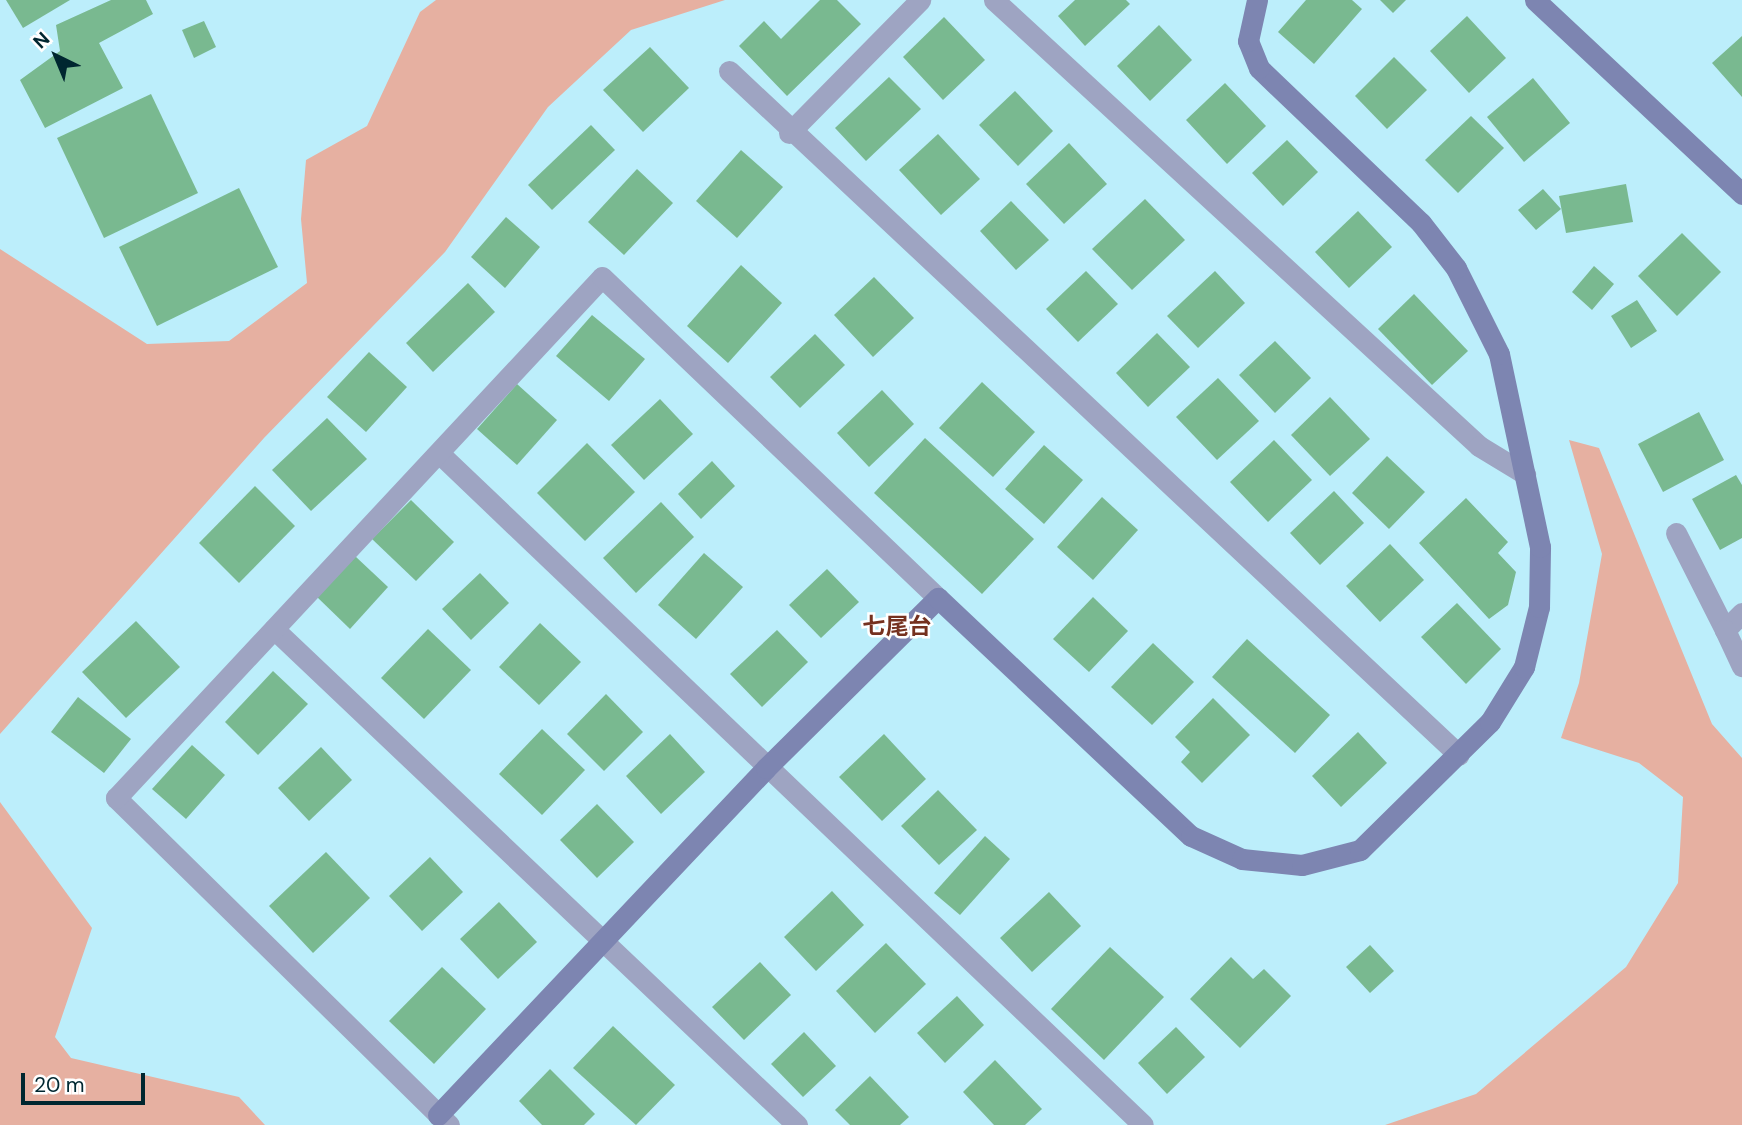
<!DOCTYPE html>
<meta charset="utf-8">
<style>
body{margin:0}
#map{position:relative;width:1742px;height:1125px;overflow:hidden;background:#bceefb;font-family:"DM Sans","Noto Sans JP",sans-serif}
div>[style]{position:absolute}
.green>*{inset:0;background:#e6b0a1}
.building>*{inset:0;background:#79b990}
.street>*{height:21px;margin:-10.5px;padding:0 10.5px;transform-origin:10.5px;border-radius:10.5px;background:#9ea4c2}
.secondary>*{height:21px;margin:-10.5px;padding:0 10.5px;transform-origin:10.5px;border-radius:10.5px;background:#7d85b1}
span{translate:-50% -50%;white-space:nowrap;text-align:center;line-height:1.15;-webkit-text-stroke:5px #fff;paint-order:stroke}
.quarter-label{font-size:23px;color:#75311f;font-weight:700}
.north{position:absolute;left:21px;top:21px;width:70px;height:70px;-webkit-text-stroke:5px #fff;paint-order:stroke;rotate:317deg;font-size:19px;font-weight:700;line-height:28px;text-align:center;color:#002730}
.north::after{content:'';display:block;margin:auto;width:24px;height:32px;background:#002730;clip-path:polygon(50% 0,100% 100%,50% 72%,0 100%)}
.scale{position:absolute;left:21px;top:1073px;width:124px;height:32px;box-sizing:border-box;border:4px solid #002730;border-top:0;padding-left:9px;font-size:21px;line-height:24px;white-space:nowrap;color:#002730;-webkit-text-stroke:5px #fff;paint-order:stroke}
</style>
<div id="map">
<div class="green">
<i style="clip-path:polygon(436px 0,725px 0,631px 30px,548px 107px,445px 252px,264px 438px,0 734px,0 249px,147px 344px,229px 341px,307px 283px,301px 219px,306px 160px,367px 126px,420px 12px)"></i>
<i style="clip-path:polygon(1569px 440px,1599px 448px,1712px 724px,1742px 758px,1742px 1125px,1385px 1125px,1476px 1094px,1626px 967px,1678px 883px,1683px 797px,1639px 763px,1561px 738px,1579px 683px,1602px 554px)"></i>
<i style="clip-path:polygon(0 802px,92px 928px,55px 1037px,71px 1058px,239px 1097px,265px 1125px,0 1125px)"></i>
</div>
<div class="building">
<i style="clip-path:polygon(6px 0,70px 0,23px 28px)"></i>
<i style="clip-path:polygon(111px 0,146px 0,153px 14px,99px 43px,123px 88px,45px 128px,20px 80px,60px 51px,56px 25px)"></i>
<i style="clip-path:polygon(820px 0,837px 0,861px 24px,787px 96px,739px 46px,764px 21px,781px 39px)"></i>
<i style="clip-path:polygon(1075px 0,1126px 0,1130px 4px,1085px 46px,1058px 16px)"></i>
<i style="clip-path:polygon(1306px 0,1352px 0,1362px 9px,1314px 64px,1278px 32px)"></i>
<i style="clip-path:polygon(1380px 0,1406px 0,1393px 13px)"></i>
<i style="clip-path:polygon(1467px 16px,1506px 58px,1469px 93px,1430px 51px)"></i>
<i style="clip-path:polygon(944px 17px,985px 60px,943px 100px,903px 57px)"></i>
<i style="clip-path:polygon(204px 21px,216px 47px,194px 58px,182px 30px)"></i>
<i style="clip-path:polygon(1159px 25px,1192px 60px,1150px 101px,1117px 66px)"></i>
<i style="clip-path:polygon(1742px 36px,1742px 97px,1712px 63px)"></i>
<i style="clip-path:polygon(650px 47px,689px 88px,643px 132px,603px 90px)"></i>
<i style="clip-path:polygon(1394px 57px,1427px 90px,1387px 129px,1355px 96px)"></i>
<i style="clip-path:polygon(889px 77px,921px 109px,866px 161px,835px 128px)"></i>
<i style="clip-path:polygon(1533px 78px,1570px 123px,1524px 162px,1487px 117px)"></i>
<i style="clip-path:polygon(1225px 83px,1266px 126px,1227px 164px,1186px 120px)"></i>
<i style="clip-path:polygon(1015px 91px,1053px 131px,1018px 166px,979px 125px)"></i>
<i style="clip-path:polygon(151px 94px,198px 193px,104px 238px,57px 138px)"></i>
<i style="clip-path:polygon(1471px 116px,1504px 148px,1458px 193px,1425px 160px)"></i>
<i style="clip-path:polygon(591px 125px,615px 150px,552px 210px,528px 185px)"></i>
<i style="clip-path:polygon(938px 134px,980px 179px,941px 215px,899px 170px)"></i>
<i style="clip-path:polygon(1287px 140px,1318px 172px,1283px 206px,1252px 173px)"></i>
<i style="clip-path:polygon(1069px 143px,1107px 184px,1064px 224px,1026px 184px)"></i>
<i style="clip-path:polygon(741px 150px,783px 187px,737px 238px,696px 201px)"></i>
<i style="clip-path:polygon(637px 169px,673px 203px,624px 255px,588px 222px)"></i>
<i style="clip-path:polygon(1626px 184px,1633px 222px,1566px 233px,1559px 196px)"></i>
<i style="clip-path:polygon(239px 188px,278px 267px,157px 326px,119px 247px)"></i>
<i style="clip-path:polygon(1543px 189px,1561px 209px,1536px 230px,1518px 210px)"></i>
<i style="clip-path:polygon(1145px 199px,1185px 240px,1132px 290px,1092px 249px)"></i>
<i style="clip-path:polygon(1011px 201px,1049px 240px,1016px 270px,980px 231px)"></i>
<i style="clip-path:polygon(1358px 211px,1392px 247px,1349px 288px,1315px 252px)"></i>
<i style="clip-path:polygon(506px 217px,540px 247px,505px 288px,471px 257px)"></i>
<i style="clip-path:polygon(1682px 233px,1721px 272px,1677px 316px,1638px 276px)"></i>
<i style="clip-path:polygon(741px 265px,782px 303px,728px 363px,687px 326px)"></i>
<i style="clip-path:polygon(1594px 266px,1614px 284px,1592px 310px,1572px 292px)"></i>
<i style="clip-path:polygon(1086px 271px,1118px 304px,1078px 342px,1046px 309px)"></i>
<i style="clip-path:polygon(1215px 271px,1245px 303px,1198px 348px,1167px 316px)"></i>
<i style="clip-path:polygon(874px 277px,914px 318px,873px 357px,834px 315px)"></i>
<i style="clip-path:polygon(468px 283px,495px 312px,433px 372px,406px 343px)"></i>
<i style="clip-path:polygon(1414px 294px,1468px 351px,1432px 385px,1378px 329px)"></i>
<i style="clip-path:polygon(1637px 300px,1657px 331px,1631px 348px,1611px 316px)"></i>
<i style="clip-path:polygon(592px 315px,645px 359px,609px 401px,556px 356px)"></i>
<i style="clip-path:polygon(1157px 333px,1190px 367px,1148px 407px,1116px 373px)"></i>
<i style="clip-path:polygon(815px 334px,845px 365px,800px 408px,770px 377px)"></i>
<i style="clip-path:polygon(1275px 341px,1311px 378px,1275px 413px,1239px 375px)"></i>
<i style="clip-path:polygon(369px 352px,407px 387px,366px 432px,327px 397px)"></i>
<i style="clip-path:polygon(1218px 378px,1259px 421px,1217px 460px,1176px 417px)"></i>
<i style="clip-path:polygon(982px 382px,1035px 432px,993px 477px,939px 428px)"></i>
<i style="clip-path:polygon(517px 384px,557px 420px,517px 465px,477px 429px)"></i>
<i style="clip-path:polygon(882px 390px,914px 424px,869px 467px,837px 433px)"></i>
<i style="clip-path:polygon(1330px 397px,1370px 439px,1330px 476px,1291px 435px)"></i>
<i style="clip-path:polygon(660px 399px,693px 434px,644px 480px,611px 445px)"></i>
<i style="clip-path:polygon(1699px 412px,1724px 460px,1663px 492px,1638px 444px)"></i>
<i style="clip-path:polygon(327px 418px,367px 459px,311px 511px,272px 470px)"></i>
<i style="clip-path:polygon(925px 438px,1034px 539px,982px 594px,874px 493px)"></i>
<i style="clip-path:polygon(1274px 440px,1312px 480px,1268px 522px,1230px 482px)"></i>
<i style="clip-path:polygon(587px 443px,635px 492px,585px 541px,537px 493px)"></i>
<i style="clip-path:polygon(1044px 445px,1083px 480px,1044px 524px,1005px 489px)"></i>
<i style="clip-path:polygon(1387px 456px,1425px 492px,1389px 529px,1352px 493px)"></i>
<i style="clip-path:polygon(712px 461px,735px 486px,701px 519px,678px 494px)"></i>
<i style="clip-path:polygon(1736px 475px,1742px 485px,1742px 538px,1720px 550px,1692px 499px)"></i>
<i style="clip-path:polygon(255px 486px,295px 526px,239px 583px,199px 543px)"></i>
<i style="clip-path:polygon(1334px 491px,1364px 523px,1320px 565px,1290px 533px)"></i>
<i style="clip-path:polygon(1102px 497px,1138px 530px,1093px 580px,1057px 547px)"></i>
<i style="clip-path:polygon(1466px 498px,1508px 542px,1498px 553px,1516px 572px,1508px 605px,1489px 619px,1419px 543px)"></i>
<i style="clip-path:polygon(411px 500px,454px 542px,416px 581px,372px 539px)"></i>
<i style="clip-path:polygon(661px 502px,694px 537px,636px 593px,603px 558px)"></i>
<i style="clip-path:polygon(1390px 544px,1424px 580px,1380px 622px,1346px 586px)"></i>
<i style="clip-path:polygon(704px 553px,743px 587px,696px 639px,658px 605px)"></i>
<i style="clip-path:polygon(355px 556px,388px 587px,350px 629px,317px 597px)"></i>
<i style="clip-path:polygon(827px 569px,859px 602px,821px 638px,789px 605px)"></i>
<i style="clip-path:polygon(480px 573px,509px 603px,471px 640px,442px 609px)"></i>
<i style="clip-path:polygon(1093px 597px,1128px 631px,1089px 672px,1053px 639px)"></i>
<i style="clip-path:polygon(1457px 603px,1501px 649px,1466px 684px,1421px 637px)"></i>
<i style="clip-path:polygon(136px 621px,180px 667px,126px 718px,82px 672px)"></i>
<i style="clip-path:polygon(540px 623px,581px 662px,539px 705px,499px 667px)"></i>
<i style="clip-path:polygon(428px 629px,471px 670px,424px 719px,381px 678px)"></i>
<i style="clip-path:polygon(777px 630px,808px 662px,762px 707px,730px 674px)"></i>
<i style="clip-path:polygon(1247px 639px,1330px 715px,1295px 753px,1212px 677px)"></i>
<i style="clip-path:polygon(1153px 643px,1194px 682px,1152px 725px,1111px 687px)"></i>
<i style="clip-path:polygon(273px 671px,308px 704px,258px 755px,225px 722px)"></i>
<i style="clip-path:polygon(606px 694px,643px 732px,604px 771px,567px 734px)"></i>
<i style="clip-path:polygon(78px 697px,131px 739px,104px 773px,51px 732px)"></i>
<i style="clip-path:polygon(1213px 698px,1250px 735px,1202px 783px,1181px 762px,1190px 752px,1175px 737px)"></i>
<i style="clip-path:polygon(542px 729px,585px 770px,542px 815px,499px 774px)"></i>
<i style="clip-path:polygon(1358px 732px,1387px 763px,1341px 807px,1312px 776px)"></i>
<i style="clip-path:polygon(670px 734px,705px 772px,661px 814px,626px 776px)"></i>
<i style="clip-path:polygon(884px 734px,926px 779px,882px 821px,839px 777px)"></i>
<i style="clip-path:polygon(192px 745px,225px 775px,186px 819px,152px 789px)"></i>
<i style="clip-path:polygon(321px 747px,352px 780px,309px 821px,278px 788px)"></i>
<i style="clip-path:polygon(938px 790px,977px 830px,939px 865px,901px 826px)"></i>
<i style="clip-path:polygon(597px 804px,634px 842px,597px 878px,560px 840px)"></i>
<i style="clip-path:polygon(985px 836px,1010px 859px,960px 915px,934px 893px)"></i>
<i style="clip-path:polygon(326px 852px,370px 898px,313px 953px,269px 906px)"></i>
<i style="clip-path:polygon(430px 857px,463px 892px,422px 931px,389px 896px)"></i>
<i style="clip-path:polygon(832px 891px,864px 925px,816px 971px,784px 937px)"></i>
<i style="clip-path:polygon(1049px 892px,1081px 926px,1032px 972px,1000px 938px)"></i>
<i style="clip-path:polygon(499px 902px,537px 942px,498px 979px,460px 939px)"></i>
<i style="clip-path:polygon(886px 943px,926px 984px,875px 1033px,836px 991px)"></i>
<i style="clip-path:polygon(1370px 945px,1394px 971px,1370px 993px,1346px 967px)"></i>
<i style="clip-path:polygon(1110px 947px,1164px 997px,1104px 1060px,1051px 1009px)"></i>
<i style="clip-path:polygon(1231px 957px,1253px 979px,1264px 969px,1291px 996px,1240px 1048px,1190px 999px)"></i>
<i style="clip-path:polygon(760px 962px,791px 995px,744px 1040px,712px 1007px)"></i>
<i style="clip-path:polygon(442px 967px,486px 1009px,434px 1064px,389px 1021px)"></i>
<i style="clip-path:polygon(957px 996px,984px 1025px,945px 1063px,917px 1033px)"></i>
<i style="clip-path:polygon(613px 1026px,675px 1085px,636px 1125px,573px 1068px)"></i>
<i style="clip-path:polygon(1176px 1027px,1205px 1057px,1167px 1094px,1138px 1063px)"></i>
<i style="clip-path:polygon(804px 1032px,836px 1066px,803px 1097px,771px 1064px)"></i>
<i style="clip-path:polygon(995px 1060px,1042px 1109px,1025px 1125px,994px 1125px,963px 1092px)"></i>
<i style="clip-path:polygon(550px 1069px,595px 1114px,584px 1125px,542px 1125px,519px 1101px)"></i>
<i style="clip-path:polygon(870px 1076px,909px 1117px,900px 1125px,850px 1125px,835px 1110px)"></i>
</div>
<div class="street">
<i style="left:994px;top:0;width:659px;rotate:42.6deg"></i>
<i style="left:1479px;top:446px;width:54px;rotate:31.3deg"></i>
<i style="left:729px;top:71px;width:1000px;rotate:43.14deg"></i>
<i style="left:789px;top:133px;width:187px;rotate:-45.4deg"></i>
<i style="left:441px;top:455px;width:970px;rotate:43.66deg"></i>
<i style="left:1676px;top:533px;width:109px;rotate:63.2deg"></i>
<i style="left:1725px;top:630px;width:24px;rotate:-45deg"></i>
<i style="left:274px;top:629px;width:721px;rotate:43.48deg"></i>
<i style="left:1725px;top:630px;width:40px;rotate:65deg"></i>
<i style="left:449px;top:1125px;width:467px;rotate:-135.5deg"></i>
<i style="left:116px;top:798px;width:712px;rotate:-46.99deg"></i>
<i style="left:602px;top:277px;width:465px;rotate:43.7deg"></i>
</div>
<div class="secondary">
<i style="left:1535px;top:0;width:284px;rotate:43.1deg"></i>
<i style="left:438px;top:1115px;width:477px;rotate:-46.6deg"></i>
<i style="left:766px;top:768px;width:242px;rotate:-44.7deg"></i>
<i style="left:938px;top:598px;width:347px;rotate:43.3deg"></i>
<i style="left:1191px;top:836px;width:56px;rotate:24.3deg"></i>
<i style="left:1242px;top:859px;width:60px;rotate:5.7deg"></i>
<i style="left:1302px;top:865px;width:60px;rotate:-14.5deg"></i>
<i style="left:1360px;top:850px;width:182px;rotate:-44.6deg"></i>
<i style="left:1490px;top:722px;width:65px;rotate:-58.3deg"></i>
<i style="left:1524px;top:667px;width:62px;rotate:-76deg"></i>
<i style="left:1539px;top:607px;width:60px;rotate:-89deg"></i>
<i style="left:1540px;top:547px;width:197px;rotate:-102deg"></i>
<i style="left:1499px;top:354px;width:96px;rotate:-116.6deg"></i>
<i style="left:1456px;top:268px;width:57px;rotate:-127.9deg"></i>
<i style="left:1421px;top:223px;width:224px;rotate:-136.3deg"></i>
<i style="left:1259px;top:68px;width:29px;rotate:-112deg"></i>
<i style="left:1248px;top:41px;width:42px;rotate:-77.6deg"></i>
</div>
<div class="quarter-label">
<span style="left:897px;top:626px">七尾台</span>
</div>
<div class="north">N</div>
<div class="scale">20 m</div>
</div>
